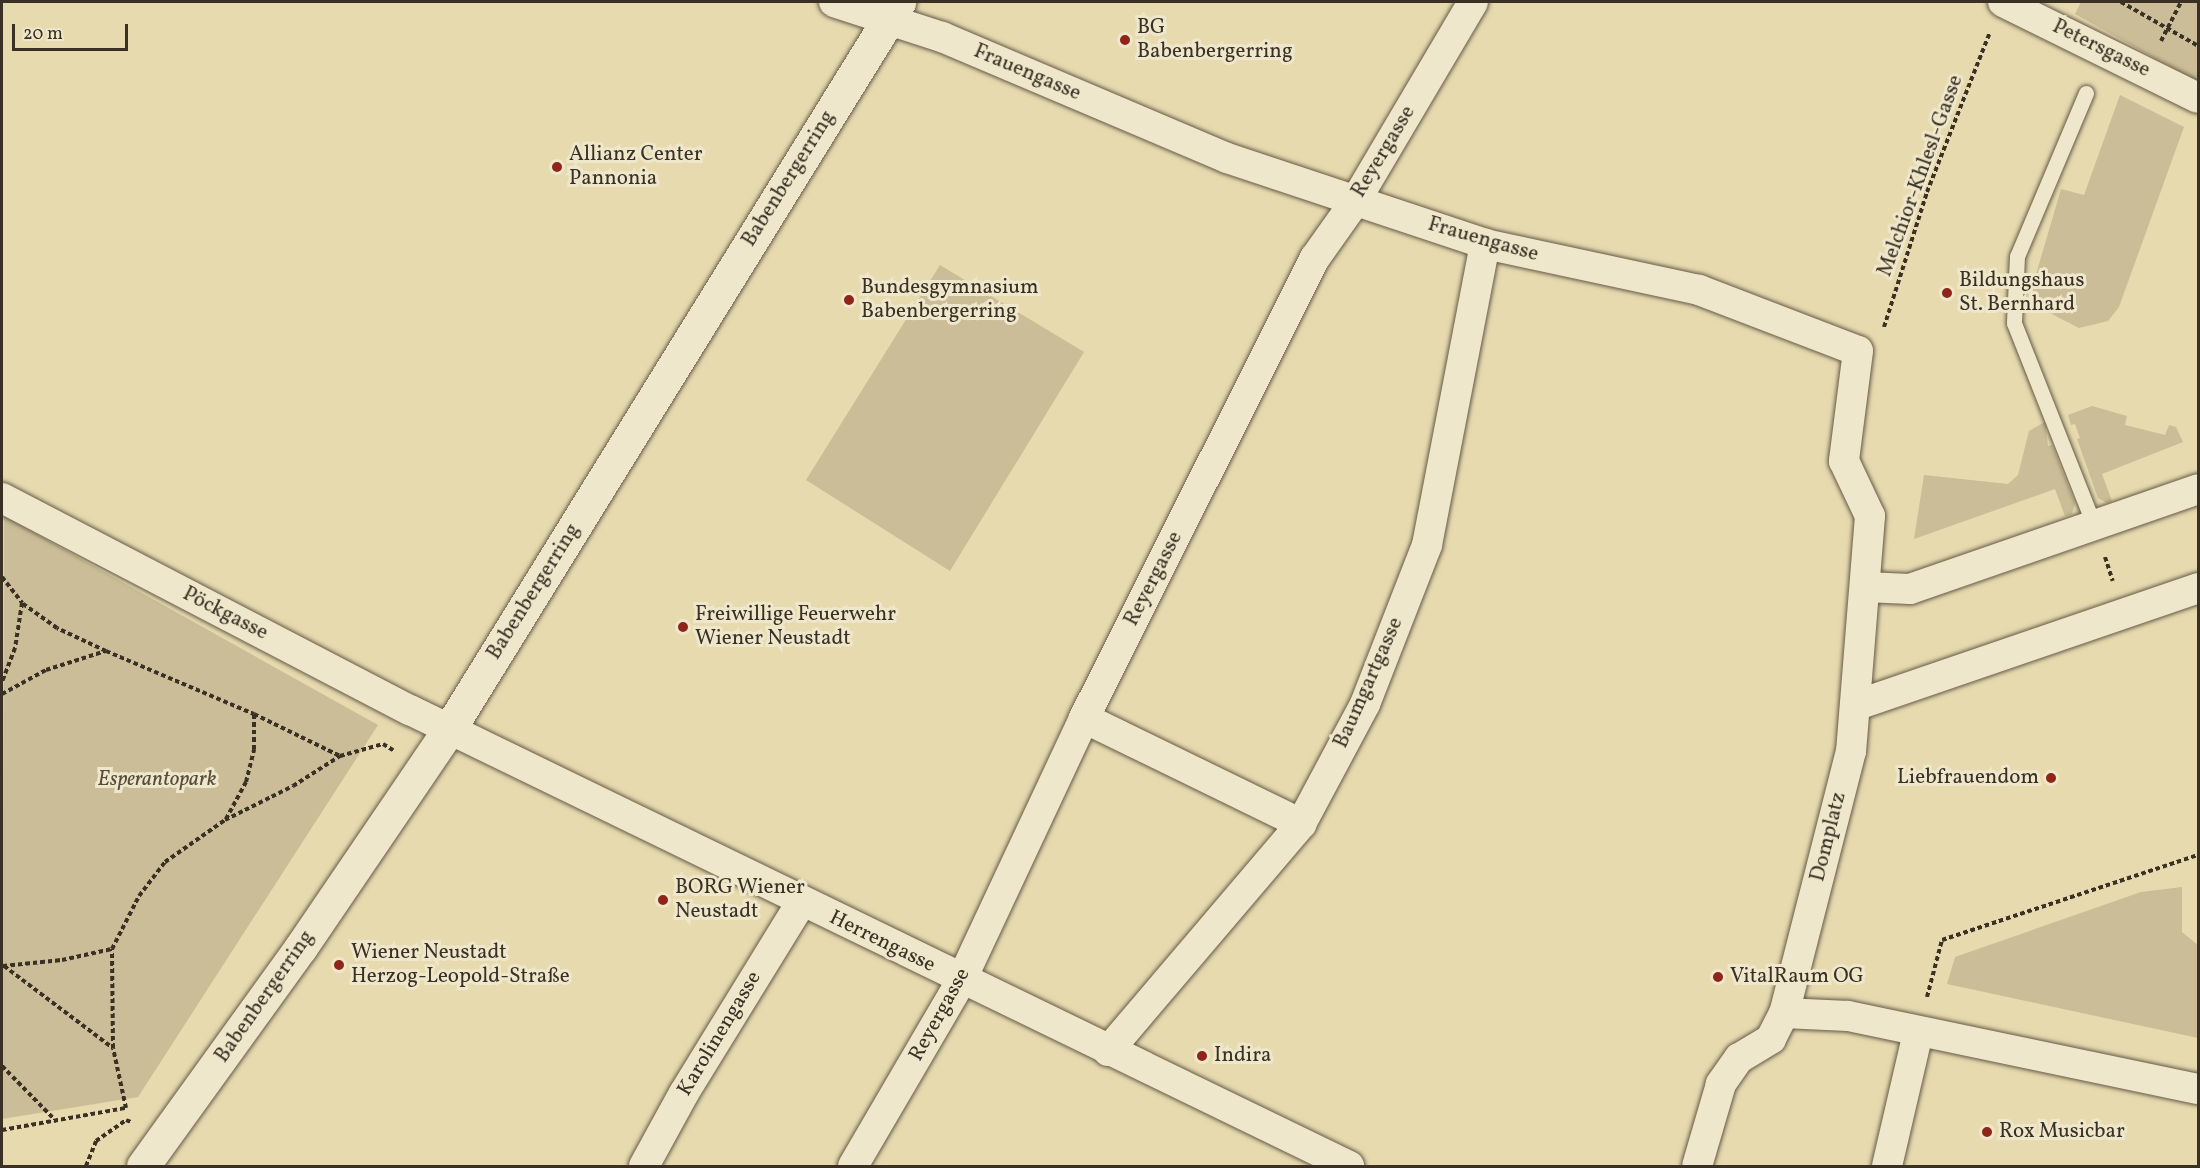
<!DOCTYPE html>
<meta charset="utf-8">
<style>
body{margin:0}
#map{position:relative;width:2200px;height:1168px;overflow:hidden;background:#e7daaf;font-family:Vollkorn,serif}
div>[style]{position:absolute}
.green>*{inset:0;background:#cabd97}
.path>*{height:4px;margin-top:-2px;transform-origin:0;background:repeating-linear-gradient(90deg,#3a3024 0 4.5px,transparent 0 7.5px)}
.roads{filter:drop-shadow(0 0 2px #655a47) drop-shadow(0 0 2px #655a47)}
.lane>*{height:15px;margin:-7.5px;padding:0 7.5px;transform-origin:7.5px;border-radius:7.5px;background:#efe7cb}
.street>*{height:30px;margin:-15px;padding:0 15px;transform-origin:15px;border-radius:15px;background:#efe7cb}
.secondary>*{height:33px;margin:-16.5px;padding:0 16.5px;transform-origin:16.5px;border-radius:16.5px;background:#efe7cb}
.dots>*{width:16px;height:16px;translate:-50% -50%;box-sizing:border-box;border:3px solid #efe7cb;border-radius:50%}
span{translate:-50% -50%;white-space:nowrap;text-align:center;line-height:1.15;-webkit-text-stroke:6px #efe7cb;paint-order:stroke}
.poi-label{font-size:21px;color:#3a3024}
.left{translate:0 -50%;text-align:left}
.right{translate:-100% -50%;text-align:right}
.street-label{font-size:21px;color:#3a3024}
.park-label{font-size:21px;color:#574c3b;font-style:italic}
.frame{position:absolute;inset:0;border:3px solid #3a3024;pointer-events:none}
.scale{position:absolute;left:12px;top:24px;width:116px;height:27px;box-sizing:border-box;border:3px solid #3a3024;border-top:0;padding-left:8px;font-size:18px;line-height:21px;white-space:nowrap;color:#3a3024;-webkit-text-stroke:4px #efe7cb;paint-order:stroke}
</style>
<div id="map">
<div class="green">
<i style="clip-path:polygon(2081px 2px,2198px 2px,2198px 82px,2075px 14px)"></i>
<i style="clip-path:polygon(2120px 95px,2184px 127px,2119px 307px,2108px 321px,2079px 328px,2042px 309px,2032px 288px,2061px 189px,2084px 195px)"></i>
<i style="clip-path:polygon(940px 265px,1084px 352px,950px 571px,806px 480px)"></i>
<i style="clip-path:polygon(2092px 406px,2127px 416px,2125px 425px,2165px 435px,2169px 425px,2176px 427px,2183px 442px,2102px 474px,2112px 501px,2107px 503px,2098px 498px,2077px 439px,2080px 438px,2075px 424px,2071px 425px,2068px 415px)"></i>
<i style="clip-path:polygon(2045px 422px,2048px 446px,2052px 445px,2075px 503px,2072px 514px,2065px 516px,2055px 489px,1914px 539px,1924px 475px,2008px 484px,2018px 475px,2029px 431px)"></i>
<i style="clip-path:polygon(4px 516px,378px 725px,138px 1097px,2px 1119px)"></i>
<i style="clip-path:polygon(2182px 887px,2182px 932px,2198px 945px,2198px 1038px,1947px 984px,1955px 957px,2141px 892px)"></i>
</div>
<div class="path">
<i style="left:2121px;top:2px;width:89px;rotate:29.7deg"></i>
<i style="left:2161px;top:41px;width:44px;rotate:-62.9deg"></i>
<i style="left:1884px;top:327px;width:142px;rotate:-72.3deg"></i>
<i style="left:1927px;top:192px;width:172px;rotate:-68.5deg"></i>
<i style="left:2105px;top:557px;width:25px;rotate:72deg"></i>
<i style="left:2px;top:577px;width:33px;rotate:52deg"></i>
<i style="left:22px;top:603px;width:46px;rotate:98.8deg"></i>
<i style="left:15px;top:648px;width:36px;rotate:111deg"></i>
<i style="left:106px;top:651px;width:161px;rotate:23.1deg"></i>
<i style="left:254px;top:714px;width:96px;rotate:26deg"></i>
<i style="left:2px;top:694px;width:50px;rotate:-28.6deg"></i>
<i style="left:46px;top:670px;width:63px;rotate:-17.6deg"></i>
<i style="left:106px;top:651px;width:54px;rotate:-154.9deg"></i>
<i style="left:57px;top:628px;width:43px;rotate:-144.5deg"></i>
<i style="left:226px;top:819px;width:42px;rotate:-61.6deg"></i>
<i style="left:246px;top:782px;width:34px;rotate:-76deg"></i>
<i style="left:254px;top:749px;width:35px;rotate:-90deg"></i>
<i style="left:3px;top:966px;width:59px;rotate:-5.8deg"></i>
<i style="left:62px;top:960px;width:51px;rotate:-12.4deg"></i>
<i style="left:4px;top:966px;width:136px;rotate:37deg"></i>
<i style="left:1927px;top:997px;width:59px;rotate:-75.3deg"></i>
<i style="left:1942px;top:940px;width:270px;rotate:-18.4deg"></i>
<i style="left:2px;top:1066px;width:78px;rotate:45.5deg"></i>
<i style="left:2px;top:1130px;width:126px;rotate:-10.1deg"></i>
<i style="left:126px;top:1108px;width:61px;rotate:-102.2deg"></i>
<i style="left:113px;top:1048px;width:99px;rotate:-90.6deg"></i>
<i style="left:112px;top:949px;width:59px;rotate:-63deg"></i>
<i style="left:139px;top:896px;width:43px;rotate:-52.6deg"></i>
<i style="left:165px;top:862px;width:73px;rotate:-35deg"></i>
<i style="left:225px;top:820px;width:76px;rotate:-26.6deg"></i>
<i style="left:293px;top:786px;width:56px;rotate:-32.6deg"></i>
<i style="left:340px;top:756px;width:45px;rotate:-15.6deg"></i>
<i style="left:383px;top:744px;width:12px;rotate:31deg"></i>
<i style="left:86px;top:1166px;width:27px;rotate:-68deg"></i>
<i style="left:96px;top:1141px;width:37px;rotate:-35deg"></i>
<i style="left:126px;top:1120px;width:5px;rotate:22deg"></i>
</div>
<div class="roads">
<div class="lane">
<i style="left:2086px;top:93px;width:177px;rotate:112.9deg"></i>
<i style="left:2017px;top:256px;width:67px;rotate:92.6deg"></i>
<i style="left:2014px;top:323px;width:217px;rotate:68.4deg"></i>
</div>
<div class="street">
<i style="left:834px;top:2px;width:114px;rotate:18deg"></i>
<i style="left:942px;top:37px;width:310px;rotate:23deg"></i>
<i style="left:1227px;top:158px;width:272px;rotate:18.4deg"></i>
<i style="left:1485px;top:244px;width:219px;rotate:12.1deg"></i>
<i style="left:1699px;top:290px;width:170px;rotate:21deg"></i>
<i style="left:1858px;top:351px;width:111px;rotate:97.3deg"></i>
<i style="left:1844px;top:461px;width:61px;rotate:64.7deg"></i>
<i style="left:1870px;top:516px;width:236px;rotate:94.6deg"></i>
<i style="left:1851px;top:751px;width:270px;rotate:104.3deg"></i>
<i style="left:1784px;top:1013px;width:29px;rotate:117deg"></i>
<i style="left:1771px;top:1039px;width:37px;rotate:149deg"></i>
<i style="left:1739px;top:1058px;width:32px;rotate:125deg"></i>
<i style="left:1721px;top:1084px;width:85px;rotate:106.3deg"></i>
<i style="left:2003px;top:2px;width:217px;rotate:26.2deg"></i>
<i style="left:2px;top:498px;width:460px;rotate:27.5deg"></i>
<i style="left:410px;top:710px;width:1044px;rotate:25.9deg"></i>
<i style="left:1865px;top:587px;width:45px;rotate:2.5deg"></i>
<i style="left:1910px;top:589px;width:305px;rotate:-19.1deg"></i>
<i style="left:1857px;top:705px;width:361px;rotate:-18.9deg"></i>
<i style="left:1084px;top:718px;width:242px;rotate:26deg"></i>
<i style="left:1784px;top:1013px;width:64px;rotate:2.7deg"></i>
<i style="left:1848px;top:1016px;width:358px;rotate:11.8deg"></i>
<i style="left:1108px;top:1051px;width:298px;rotate:-49.6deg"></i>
<i style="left:1301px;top:824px;width:136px;rotate:-61.9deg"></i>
<i style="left:1365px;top:704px;width:171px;rotate:-68.7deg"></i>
<i style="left:1427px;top:545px;width:307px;rotate:-79.1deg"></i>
<i style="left:644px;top:1166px;width:83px;rotate:-61.3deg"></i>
<i style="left:684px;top:1093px;width:223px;rotate:-58.4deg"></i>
<i style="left:853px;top:1166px;width:214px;rotate:-59.7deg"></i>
<i style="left:961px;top:981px;width:290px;rotate:-64.9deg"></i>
<i style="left:1084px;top:718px;width:515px;rotate:-63.34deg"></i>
<i style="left:1315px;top:258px;width:71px;rotate:-54.7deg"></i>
<i style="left:1356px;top:200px;width:230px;rotate:-59.4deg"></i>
<i style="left:1887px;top:1166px;width:137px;rotate:-76.9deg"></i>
</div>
<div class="secondary">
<i style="left:143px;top:1166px;width:270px;rotate:-54.2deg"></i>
<i style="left:301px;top:947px;width:265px;rotate:-55.8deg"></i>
<i style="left:450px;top:728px;width:854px;rotate:-58.26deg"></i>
</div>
</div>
<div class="dots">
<i style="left:1125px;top:40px;background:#8f2418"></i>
<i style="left:557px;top:167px;background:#8f2418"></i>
<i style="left:1947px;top:293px;background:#8f2418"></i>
<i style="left:849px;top:300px;background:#8f2418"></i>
<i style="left:683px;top:627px;background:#8f2418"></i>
<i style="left:2051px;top:778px;background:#8f2418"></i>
<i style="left:663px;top:900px;background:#8f2418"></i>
<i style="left:339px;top:965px;background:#8f2418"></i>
<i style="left:1718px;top:977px;background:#8f2418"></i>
<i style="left:1202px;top:1056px;background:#8f2418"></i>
<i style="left:1987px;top:1132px;background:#8f2418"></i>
</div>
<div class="poi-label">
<span class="left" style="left:1137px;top:40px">BG<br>Babenbergerring</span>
<span class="left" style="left:569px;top:167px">Allianz Center<br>Pannonia</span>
<span class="left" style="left:1959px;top:293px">Bildungshaus<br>St. Bernhard</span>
<span class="left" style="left:861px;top:300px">Bundesgymnasium<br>Babenbergerring</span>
<span class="left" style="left:695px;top:627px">Freiwillige Feuerwehr<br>Wiener Neustadt</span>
<span class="right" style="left:2039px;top:778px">Liebfrauendom</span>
<span class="left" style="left:675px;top:900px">BORG Wiener<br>Neustadt</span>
<span class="left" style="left:351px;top:965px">Wiener Neustadt<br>Herzog-Leopold-Straße</span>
<span class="left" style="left:1730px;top:977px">VitalRaum OG</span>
<span class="left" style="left:1214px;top:1056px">Indira</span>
<span class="left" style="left:1999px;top:1132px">Rox Musicbar</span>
</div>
<div class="street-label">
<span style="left:2101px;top:49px;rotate:26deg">Petersgasse</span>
<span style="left:1027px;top:73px;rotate:23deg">Frauengasse</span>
<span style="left:1384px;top:152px;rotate:-59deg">Reyergasse</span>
<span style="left:1921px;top:176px;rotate:-70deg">Melchior-Khlesl-Gasse</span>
<span style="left:789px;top:179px;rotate:-58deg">Babenbergerring</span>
<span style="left:1483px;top:240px;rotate:16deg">Frauengasse</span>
<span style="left:1154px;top:579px;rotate:-63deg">Reyergasse</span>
<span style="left:534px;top:592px;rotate:-58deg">Babenbergerring</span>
<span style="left:225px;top:614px;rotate:27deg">Pöckgasse</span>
<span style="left:1369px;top:683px;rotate:-66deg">Baumgartgasse</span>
<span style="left:1829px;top:837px;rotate:-76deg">Domplatz</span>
<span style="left:882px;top:942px;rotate:26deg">Herrengasse</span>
<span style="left:265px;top:997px;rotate:-55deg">Babenbergerring</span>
<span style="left:940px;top:1015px;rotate:-61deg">Reyergasse</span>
<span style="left:720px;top:1034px;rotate:-59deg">Karolinengasse</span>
</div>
<div class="park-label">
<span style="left:157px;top:780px">Esperantopark</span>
</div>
<div class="frame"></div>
<div class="scale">20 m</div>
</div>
